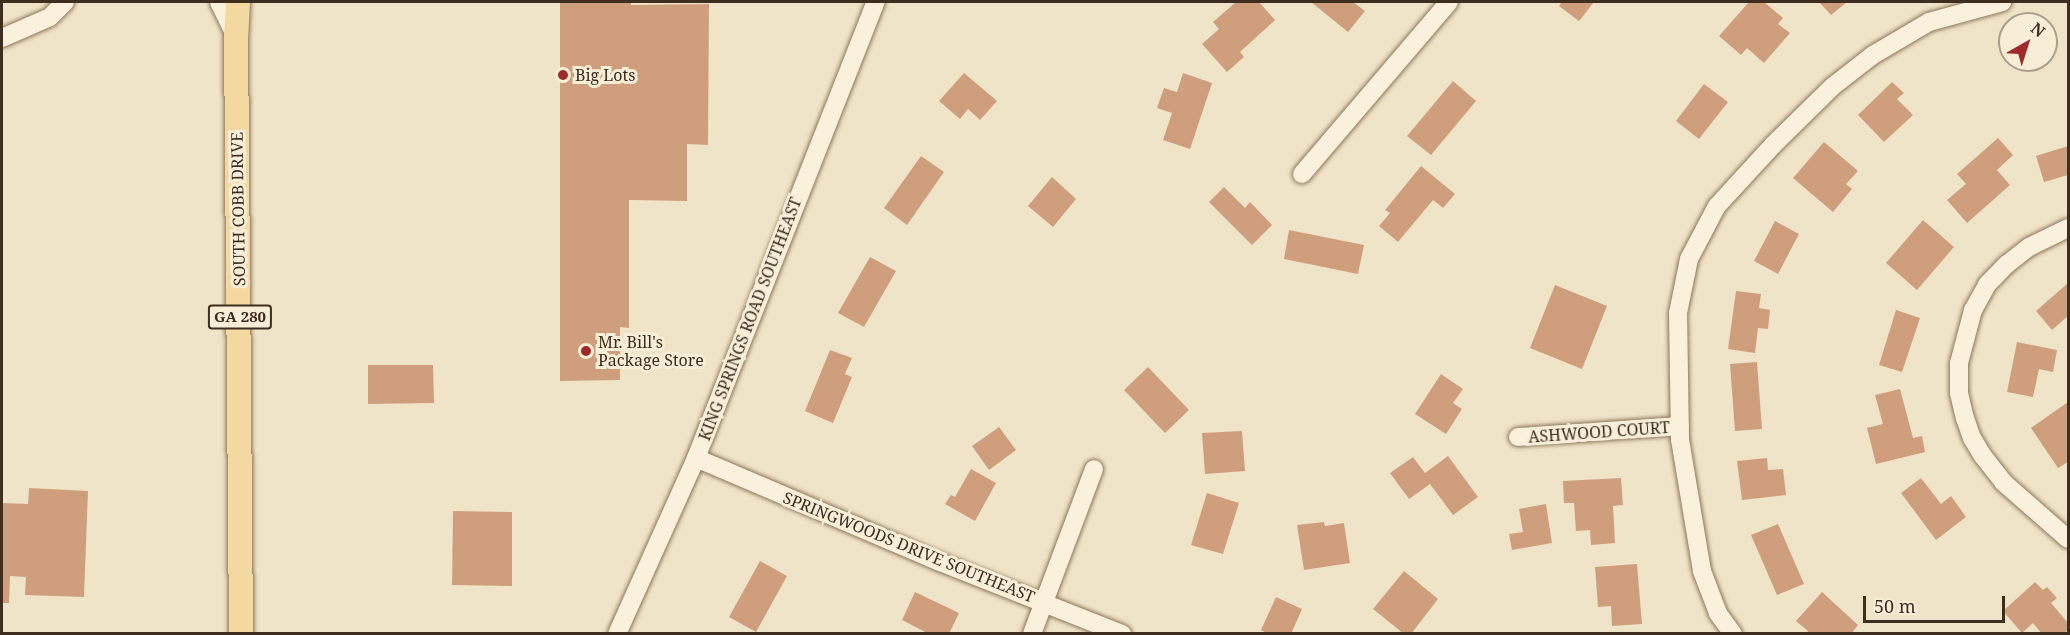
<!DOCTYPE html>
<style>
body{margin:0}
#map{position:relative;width:2070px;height:635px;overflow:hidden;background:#f0e4c8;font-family:"Noto Serif",serif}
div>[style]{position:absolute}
.building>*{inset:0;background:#cf9f7d}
.roads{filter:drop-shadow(0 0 2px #8d765c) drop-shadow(0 0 2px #8d765c)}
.minor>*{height:18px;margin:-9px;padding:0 9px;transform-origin:9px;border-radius:9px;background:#faf1dc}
.major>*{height:24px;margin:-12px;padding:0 12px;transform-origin:12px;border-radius:12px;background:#f3d9a0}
.dots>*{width:16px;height:16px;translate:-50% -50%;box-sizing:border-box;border:3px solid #f7eed8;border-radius:50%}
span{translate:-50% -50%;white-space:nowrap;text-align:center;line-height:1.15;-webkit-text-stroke:6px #f7eed8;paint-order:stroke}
.shield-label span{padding:2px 4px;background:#f7eed8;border:2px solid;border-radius:4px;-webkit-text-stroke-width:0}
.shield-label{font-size:15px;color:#3d2e20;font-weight:700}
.poi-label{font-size:16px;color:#3d2e20}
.left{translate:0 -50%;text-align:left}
.street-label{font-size:16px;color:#3d2e20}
.frame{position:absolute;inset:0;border:3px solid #3d2e20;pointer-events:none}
.north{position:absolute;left:1998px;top:12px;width:60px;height:60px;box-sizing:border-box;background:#f7eed8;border:2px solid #ada18e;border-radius:50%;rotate:39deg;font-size:16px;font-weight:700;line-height:24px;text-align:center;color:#3d2e20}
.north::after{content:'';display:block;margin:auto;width:21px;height:27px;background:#9e2a2b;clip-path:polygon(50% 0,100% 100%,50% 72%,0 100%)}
.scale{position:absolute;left:1863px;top:596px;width:142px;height:27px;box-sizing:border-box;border:3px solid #3d2e20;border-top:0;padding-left:8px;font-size:18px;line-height:21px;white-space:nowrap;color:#3d2e20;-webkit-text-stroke:4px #f7eed8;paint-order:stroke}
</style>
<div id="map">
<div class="building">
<i style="clip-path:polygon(563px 2px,631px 2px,631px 5px,709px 4px,708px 145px,687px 144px,687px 201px,629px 200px,629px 328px,620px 327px,620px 380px,560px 381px,560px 3px)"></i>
<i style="clip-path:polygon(1236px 2px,1259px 2px,1275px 20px,1240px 52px,1244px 57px,1227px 72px,1202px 44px,1219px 29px,1213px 22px)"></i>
<i style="clip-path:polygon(1311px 2px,1353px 2px,1365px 11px,1348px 32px)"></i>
<i style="clip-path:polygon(1562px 2px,1594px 2px,1579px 21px,1559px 6px)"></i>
<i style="clip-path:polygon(1749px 2px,1764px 2px,1783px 18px,1778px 24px,1790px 33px,1764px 63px,1747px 48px,1741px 55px,1719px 36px)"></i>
<i style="clip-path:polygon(1819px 2px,1847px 2px,1831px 15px)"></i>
<i style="clip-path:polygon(964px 73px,997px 101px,980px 120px,968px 109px,960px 119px,939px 101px)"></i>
<i style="clip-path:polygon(1183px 73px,1212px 83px,1190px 149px,1163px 140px,1172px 113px,1157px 108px,1164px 88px,1177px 92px)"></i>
<i style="clip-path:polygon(1453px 81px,1476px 101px,1431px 155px,1407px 136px)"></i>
<i style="clip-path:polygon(1892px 82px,1904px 93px,1897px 99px,1913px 115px,1884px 142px,1858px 115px)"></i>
<i style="clip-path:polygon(1704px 84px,1728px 102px,1699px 139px,1676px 121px)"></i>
<i style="clip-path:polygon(1998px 138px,2013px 155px,1997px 170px,2010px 185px,1967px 223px,1947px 200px,1966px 184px,1957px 174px)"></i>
<i style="clip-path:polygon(1824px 142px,1858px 171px,1846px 184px,1852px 189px,1833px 212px,1793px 178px)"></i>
<i style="clip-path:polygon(2068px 146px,2068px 175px,2044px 182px,2036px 156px)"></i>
<i style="clip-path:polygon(921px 156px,944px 172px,907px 225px,884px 208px)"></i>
<i style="clip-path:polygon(1421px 166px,1455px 194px,1443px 208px,1433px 200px,1398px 242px,1379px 226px,1390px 213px,1385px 210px)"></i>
<i style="clip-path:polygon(1052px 177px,1076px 199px,1053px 227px,1028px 206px)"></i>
<i style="clip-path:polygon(1224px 187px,1245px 208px,1250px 202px,1272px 225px,1252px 245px,1209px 202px)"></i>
<i style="clip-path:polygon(1923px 220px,1954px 247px,1917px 290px,1886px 263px)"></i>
<i style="clip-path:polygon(1775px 221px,1799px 234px,1778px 274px,1754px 261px)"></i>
<i style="clip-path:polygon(1289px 230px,1364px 245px,1358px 274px,1284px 259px)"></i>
<i style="clip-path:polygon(870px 257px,896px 271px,864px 327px,838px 313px)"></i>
<i style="clip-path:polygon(2068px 283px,2068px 316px,2052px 330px,2036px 311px)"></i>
<i style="clip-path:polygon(1555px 285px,1607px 306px,1582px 369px,1530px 348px)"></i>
<i style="clip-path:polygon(1736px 291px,1761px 294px,1759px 308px,1770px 310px,1768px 329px,1758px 328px,1755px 353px,1728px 349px)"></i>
<i style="clip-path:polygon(1896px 310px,1920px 318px,1902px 372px,1879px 365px)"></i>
<i style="clip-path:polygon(2017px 342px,2057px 350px,2053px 372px,2039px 369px,2033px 397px,2007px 392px)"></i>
<i style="clip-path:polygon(830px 350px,852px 358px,845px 374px,852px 377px,833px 423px,805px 411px)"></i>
<i style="clip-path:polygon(1757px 362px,1762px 429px,1735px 431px,1730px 364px)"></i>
<i style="clip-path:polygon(368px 365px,433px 365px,434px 403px,368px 404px)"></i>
<i style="clip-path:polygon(1148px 367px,1189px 410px,1165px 433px,1124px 390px)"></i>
<i style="clip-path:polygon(1441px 374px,1463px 389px,1453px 403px,1462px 409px,1446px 434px,1415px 414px)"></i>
<i style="clip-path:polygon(1900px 389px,1913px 438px,1922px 436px,1925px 452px,1876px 464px,1867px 428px,1883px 424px,1875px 395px)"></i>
<i style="clip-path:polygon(2068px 402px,2068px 462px,2058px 468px,2031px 428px)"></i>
<i style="clip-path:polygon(999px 427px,1016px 450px,989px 470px,972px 446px)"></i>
<i style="clip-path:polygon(1242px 431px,1245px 471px,1205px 474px,1202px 433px)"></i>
<i style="clip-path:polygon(1448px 456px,1478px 497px,1453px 515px,1430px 484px,1409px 499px,1390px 473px,1413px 457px,1425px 473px)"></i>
<i style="clip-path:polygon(1767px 458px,1768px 470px,1783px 469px,1786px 495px,1742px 500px,1737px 461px)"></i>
<i style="clip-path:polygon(971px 469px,996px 483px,975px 521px,945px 504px,951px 495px,955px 497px)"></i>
<i style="clip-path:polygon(1621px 478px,1623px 505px,1613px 506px,1615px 543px,1591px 545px,1590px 530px,1576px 531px,1574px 503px,1564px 503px,1563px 481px)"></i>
<i style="clip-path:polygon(1921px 478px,1941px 504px,1951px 496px,1966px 517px,1936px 540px,1901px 493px)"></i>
<i style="clip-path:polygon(29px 488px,88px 491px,84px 597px,25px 595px,26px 577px,10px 576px,9px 603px,2px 603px,2px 503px,28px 504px)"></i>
<i style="clip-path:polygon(1207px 493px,1239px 503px,1223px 554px,1191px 545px)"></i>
<i style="clip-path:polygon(1546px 504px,1552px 543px,1512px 550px,1509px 534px,1523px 532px,1519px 509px)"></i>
<i style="clip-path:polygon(453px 511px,512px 512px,512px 586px,452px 585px)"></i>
<i style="clip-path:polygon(1324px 522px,1325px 526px,1344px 523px,1350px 563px,1304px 570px,1297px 525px)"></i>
<i style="clip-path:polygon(1778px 524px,1804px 584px,1777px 595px,1751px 535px)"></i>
<i style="clip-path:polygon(760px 561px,787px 576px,756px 632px,729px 617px)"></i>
<i style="clip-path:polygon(1637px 564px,1642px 624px,1612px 626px,1611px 606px,1598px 607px,1595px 567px)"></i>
<i style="clip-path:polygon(1404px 571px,1438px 599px,1411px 634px,1404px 634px,1373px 609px)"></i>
<i style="clip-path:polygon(2035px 582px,2043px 590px,2047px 587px,2057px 598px,2051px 603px,2068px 623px,2068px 629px,2064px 634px,2042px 634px,2033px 623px,2022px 633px,2003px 611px)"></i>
<i style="clip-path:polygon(915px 592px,959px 613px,949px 634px,929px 634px,902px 620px)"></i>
<i style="clip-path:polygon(1822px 592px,1858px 625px,1851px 634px,1806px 634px,1808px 631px,1796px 621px)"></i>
<i style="clip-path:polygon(1276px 597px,1302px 609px,1291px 634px,1268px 634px,1261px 630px)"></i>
</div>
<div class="roads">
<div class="minor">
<i style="left:219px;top:2px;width:37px;rotate:64deg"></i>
<i style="left:2px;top:38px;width:52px;rotate:-23.6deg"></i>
<i style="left:50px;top:17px;width:21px;rotate:-45deg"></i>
<i style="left:1302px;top:174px;width:226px;rotate:-49.5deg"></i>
<i style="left:2068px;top:228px;width:43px;rotate:154deg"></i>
<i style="left:2029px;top:247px;width:28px;rotate:142deg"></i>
<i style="left:2007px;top:264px;width:29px;rotate:134deg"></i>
<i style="left:1987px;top:285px;width:29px;rotate:119deg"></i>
<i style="left:1973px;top:310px;width:55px;rotate:104.8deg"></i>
<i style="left:1959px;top:363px;width:30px;rotate:90deg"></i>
<i style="left:1959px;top:393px;width:26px;rotate:77deg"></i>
<i style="left:1965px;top:418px;width:21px;rotate:71deg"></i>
<i style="left:1972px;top:438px;width:21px;rotate:59deg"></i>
<i style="left:1983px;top:456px;width:33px;rotate:52deg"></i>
<i style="left:2003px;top:482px;width:86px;rotate:41.2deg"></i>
<i style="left:1518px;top:437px;width:162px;rotate:-3.9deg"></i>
<i style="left:696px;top:458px;width:265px;rotate:23.1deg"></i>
<i style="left:940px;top:562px;width:196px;rotate:21.6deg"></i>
<i style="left:617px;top:634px;width:193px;rotate:-65.8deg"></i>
<i style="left:696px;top:458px;width:490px;rotate:-68.5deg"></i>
<i style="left:1032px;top:634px;width:176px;rotate:-69.4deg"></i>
<i style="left:1733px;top:634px;width:26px;rotate:-126deg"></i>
<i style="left:1718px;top:613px;width:45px;rotate:-110.9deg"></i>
<i style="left:1702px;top:571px;width:134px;rotate:-99.5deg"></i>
<i style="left:1680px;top:439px;width:126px;rotate:-90.9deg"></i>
<i style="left:1678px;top:313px;width:55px;rotate:-78.5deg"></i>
<i style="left:1689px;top:259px;width:60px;rotate:-62.2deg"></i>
<i style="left:1717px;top:206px;width:83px;rotate:-47.4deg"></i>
<i style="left:1773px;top:145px;width:83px;rotate:-44.5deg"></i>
<i style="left:1832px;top:87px;width:52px;rotate:-38deg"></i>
<i style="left:1873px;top:55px;width:65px;rotate:-30.5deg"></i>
<i style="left:1929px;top:22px;width:76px;rotate:-15.3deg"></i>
</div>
<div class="major">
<i style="left:238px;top:2px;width:33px;rotate:93deg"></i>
<i style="left:236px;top:35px;width:599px;rotate:89.52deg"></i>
</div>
</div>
<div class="dots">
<i style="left:563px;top:75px;background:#9e2a2b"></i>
<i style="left:586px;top:351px;background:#9e2a2b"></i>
</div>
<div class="shield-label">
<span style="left:240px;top:317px">GA 280</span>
</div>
<div class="poi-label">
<span class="left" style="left:575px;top:75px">Big Lots</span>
<span class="left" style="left:598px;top:351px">Mr. Bill's<br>Package Store</span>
</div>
<div class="street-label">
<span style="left:238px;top:209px;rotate:-91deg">SOUTH COBB DRIVE</span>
<span style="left:750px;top:319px;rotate:-69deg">KING SPRINGS ROAD SOUTHEAST</span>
<span style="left:1599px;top:432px;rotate:-4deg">ASHWOOD COURT</span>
<span style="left:909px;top:547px;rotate:22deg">SPRINGWOODS DRIVE SOUTHEAST</span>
</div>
<div class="frame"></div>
<div class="north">N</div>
<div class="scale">50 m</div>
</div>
